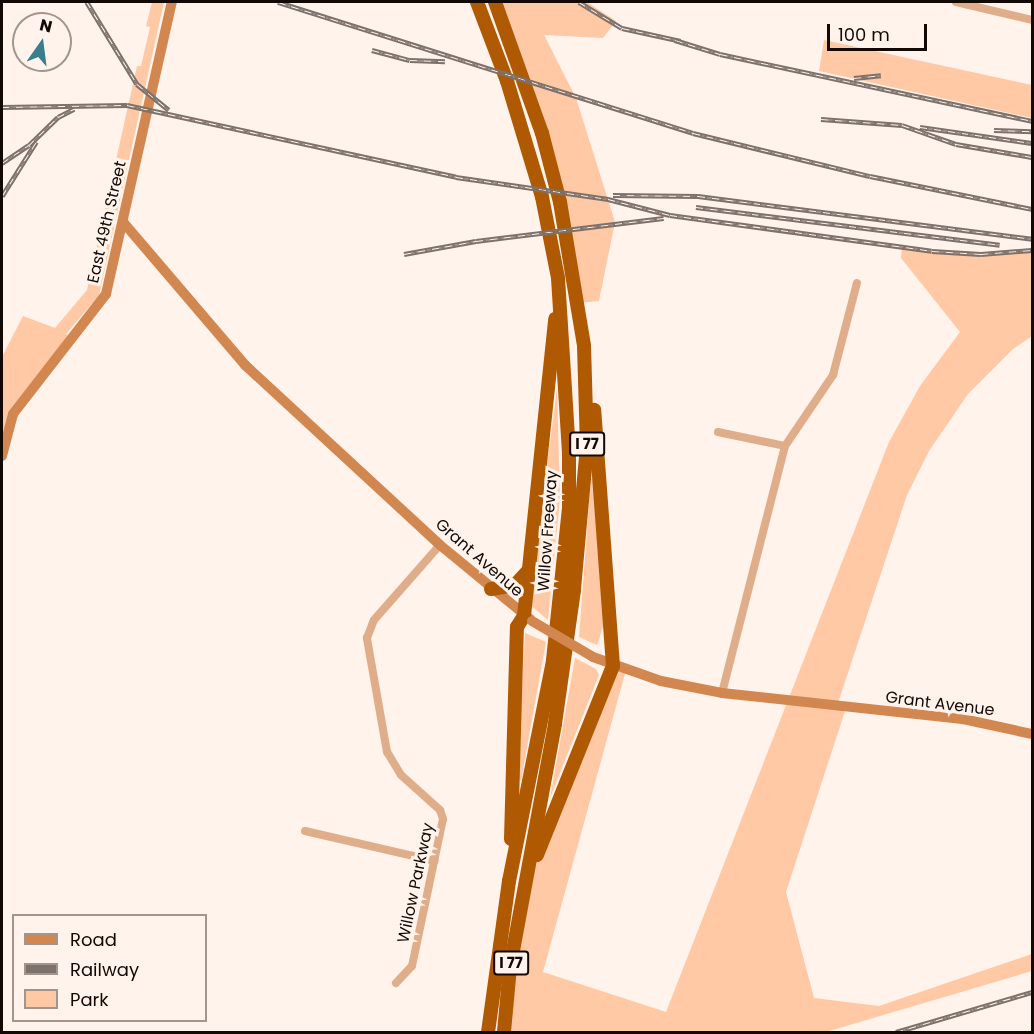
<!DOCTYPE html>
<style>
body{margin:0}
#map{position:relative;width:1034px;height:1034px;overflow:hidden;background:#fff3eb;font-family:Poppins,sans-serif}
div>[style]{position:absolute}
.green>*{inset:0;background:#fec9a4}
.street>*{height:8px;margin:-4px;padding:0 4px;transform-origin:4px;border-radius:4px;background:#e0ad8a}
.secondary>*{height:10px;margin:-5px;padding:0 5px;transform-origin:5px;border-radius:5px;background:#d28751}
.highway>*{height:14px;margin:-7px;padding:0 7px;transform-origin:7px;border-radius:7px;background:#af5a03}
.rail>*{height:4.5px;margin-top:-2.25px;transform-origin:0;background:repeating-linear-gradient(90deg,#fff3eb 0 7px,#7c716b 0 14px);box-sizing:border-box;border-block:2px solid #7c716b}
.secondary-bridge>*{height:10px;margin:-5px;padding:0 5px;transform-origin:5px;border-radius:5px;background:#d28751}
span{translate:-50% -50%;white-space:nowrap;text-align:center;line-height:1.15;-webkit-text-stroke:6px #fff3eb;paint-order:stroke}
.shield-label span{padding:2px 4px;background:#fff3eb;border:2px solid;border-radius:4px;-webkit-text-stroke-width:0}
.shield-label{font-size:15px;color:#120904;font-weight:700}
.street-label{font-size:16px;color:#120904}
.frame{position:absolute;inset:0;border:3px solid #120904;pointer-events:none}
.legend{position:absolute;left:12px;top:914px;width:195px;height:108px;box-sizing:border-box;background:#fff3eb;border:2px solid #a0958f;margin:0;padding:8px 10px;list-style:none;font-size:18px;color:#120904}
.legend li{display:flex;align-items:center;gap:12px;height:30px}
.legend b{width:30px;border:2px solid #a0958f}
.north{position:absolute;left:12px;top:12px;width:60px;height:60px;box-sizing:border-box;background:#fff3eb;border:2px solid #a0958f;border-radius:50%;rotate:14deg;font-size:16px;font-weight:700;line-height:24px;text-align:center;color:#120904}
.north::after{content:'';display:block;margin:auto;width:21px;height:27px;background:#3a7e8c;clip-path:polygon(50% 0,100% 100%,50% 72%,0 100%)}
.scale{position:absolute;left:827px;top:24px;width:100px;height:27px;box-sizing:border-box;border:3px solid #120904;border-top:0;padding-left:8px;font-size:18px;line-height:21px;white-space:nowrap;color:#120904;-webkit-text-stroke:4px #fff3eb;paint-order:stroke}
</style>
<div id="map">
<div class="green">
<i style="clip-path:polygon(152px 2px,164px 2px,99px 295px,66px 334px,72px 338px,20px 402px,2px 456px,2px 357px,23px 316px,55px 328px,87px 290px,137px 66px,141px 66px,150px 27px,146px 26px)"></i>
<i style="clip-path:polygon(495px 2px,587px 2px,616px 21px,603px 38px,544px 35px,576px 98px,615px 222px,599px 301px,578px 303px,560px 202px)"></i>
<i style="clip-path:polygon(824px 40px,1032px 85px,1032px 118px,819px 71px)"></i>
<i style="clip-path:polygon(902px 247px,981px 254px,1032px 250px,1032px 336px,1013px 349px,968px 394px,929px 451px,907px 495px,837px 706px,846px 708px,786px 892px,814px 998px,879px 1006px,1032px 954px,1032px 971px,826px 1032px,504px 1032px,523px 894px,613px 666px,626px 670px,543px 972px,666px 1012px,889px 442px,920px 386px,960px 332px,901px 258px)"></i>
<i style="clip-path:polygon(557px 389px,560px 498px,548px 620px,529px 604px)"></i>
<i style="clip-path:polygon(591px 479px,595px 479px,604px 624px,597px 645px,579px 637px)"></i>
<i style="clip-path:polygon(525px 633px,546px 642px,521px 781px,517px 780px)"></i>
<i style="clip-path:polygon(575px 658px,596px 669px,599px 675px,550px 798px)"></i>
</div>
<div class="street">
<i style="left:956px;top:2px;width:78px;rotate:13.3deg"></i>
<i style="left:718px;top:432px;width:68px;rotate:11.8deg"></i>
<i style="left:785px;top:446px;width:86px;rotate:-55.9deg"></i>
<i style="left:833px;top:375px;width:95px;rotate:-75.4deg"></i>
<i style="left:722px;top:693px;width:255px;rotate:-75.7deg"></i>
<i style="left:305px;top:831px;width:133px;rotate:13deg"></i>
<i style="left:396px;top:983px;width:23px;rotate:-47deg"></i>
<i style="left:412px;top:966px;width:150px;rotate:-78.1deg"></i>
<i style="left:443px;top:819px;width:9px;rotate:-108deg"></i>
<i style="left:440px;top:810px;width:52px;rotate:-138.1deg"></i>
<i style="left:401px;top:775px;width:27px;rotate:-121deg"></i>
<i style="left:387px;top:752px;width:116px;rotate:-100deg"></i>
<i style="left:367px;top:638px;width:19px;rotate:-69deg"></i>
<i style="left:374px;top:620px;width:100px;rotate:-48.7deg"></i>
</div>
<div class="secondary">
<i style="left:123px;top:222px;width:188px;rotate:49.5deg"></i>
<i style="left:245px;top:365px;width:265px;rotate:42.7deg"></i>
<i style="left:440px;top:545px;width:117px;rotate:39.4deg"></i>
<i style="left:2px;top:456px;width:43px;rotate:-75.3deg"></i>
<i style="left:13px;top:414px;width:152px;rotate:-52.2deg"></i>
<i style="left:106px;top:294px;width:299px;rotate:-77.3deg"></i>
<i style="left:593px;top:657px;width:72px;rotate:19.4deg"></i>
<i style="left:661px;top:681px;width:62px;rotate:11.1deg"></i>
<i style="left:722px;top:693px;width:242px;rotate:6.2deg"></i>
<i style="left:963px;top:719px;width:71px;rotate:12.3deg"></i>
</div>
<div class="highway">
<i style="left:477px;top:2px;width:85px;rotate:69.2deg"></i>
<i style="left:507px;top:81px;width:121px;rotate:73.2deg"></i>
<i style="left:542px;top:197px;width:83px;rotate:78.8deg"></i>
<i style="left:558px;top:278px;width:177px;rotate:86.4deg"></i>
<i style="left:569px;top:455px;width:53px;rotate:90deg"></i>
<i style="left:569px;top:508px;width:154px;rotate:96deg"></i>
<i style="left:553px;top:661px;width:224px;rotate:101.3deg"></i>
<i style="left:509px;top:881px;width:152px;rotate:97.9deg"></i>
<i style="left:495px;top:2px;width:139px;rotate:70.3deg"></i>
<i style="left:542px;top:133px;width:71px;rotate:75.4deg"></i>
<i style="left:560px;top:202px;width:146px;rotate:80.5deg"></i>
<i style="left:584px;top:346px;width:100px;rotate:88.3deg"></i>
<i style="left:587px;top:446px;width:145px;rotate:95.2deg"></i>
<i style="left:574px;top:590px;width:135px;rotate:98.1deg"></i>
<i style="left:555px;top:724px;width:247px;rotate:100.5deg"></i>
<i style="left:510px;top:967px;width:65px;rotate:95.3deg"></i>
<i style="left:491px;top:589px;width:24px;rotate:-9deg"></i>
<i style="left:515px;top:585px;width:21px;rotate:-47deg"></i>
<i style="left:511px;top:839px;width:212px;rotate:-88.4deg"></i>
<i style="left:517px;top:627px;width:13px;rotate:-58deg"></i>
<i style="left:524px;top:616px;width:299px;rotate:-84deg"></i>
<i style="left:537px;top:855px;width:204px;rotate:-68.1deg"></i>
<i style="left:613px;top:666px;width:257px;rotate:-94.2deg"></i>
</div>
<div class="rail">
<i style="left:87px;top:2px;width:96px;rotate:58.6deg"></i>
<i style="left:137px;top:84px;width:41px;rotate:39.1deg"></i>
<i style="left:278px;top:2px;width:435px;rotate:17.5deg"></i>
<i style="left:693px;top:133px;width:182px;rotate:13.7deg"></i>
<i style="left:870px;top:176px;width:165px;rotate:11.5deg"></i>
<i style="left:579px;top:2px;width:50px;rotate:31.2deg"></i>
<i style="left:622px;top:28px;width:60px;rotate:12.4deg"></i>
<i style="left:675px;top:40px;width:47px;rotate:17.3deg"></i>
<i style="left:720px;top:54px;width:319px;rotate:12.1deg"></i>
<i style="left:372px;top:50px;width:39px;rotate:15deg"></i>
<i style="left:410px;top:60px;width:35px;rotate:2deg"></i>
<i style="left:854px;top:78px;width:27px;rotate:-6deg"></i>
<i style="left:2px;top:107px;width:125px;rotate:-0.9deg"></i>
<i style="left:127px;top:105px;width:337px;rotate:12.3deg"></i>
<i style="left:456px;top:177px;width:154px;rotate:8.2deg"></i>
<i style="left:608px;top:199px;width:64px;rotate:14.5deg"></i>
<i style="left:670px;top:215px;width:264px;rotate:7.8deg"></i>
<i style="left:932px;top:251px;width:49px;rotate:3.5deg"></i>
<i style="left:981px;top:254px;width:51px;rotate:-4.5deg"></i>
<i style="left:821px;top:119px;width:81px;rotate:4.2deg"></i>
<i style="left:902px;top:125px;width:57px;rotate:19.4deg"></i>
<i style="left:956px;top:144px;width:77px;rotate:9.7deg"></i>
<i style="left:920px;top:127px;width:113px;rotate:8.1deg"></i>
<i style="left:994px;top:130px;width:38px;rotate:2deg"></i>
<i style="left:2px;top:163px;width:32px;rotate:-34deg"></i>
<i style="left:29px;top:145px;width:40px;rotate:-44deg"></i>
<i style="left:58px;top:117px;width:18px;rotate:-27deg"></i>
<i style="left:613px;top:195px;width:85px;rotate:0.7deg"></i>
<i style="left:698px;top:196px;width:337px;rotate:7.3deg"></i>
<i style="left:2px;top:196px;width:64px;rotate:-57.8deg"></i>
<i style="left:696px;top:207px;width:306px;rotate:7.1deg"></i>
<i style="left:404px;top:254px;width:73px;rotate:-10.2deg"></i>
<i style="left:476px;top:241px;width:189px;rotate:-7deg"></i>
<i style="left:896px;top:1032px;width:142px;rotate:-16.4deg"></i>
</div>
<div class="secondary-bridge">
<i style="left:532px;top:621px;width:71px;rotate:30.5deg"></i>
</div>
<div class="shield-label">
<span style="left:587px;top:444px">I 77</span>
<span style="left:511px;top:963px">I 77</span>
</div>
<div class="street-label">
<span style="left:107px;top:222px;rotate:-77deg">East 49th Street</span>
<span style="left:548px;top:531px;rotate:-86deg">Willow Freeway</span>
<span style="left:479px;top:558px;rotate:41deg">Grant Avenue</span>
<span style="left:940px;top:704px;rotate:7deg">Grant Avenue</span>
<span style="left:416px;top:883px;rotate:-78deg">Willow Parkway</span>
</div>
<div class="frame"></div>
<ul class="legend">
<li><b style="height:8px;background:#d28751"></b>Road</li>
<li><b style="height:8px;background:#7c716b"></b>Railway</li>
<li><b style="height:16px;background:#fec9a4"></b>Park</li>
</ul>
<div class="north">N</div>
<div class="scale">100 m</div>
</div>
